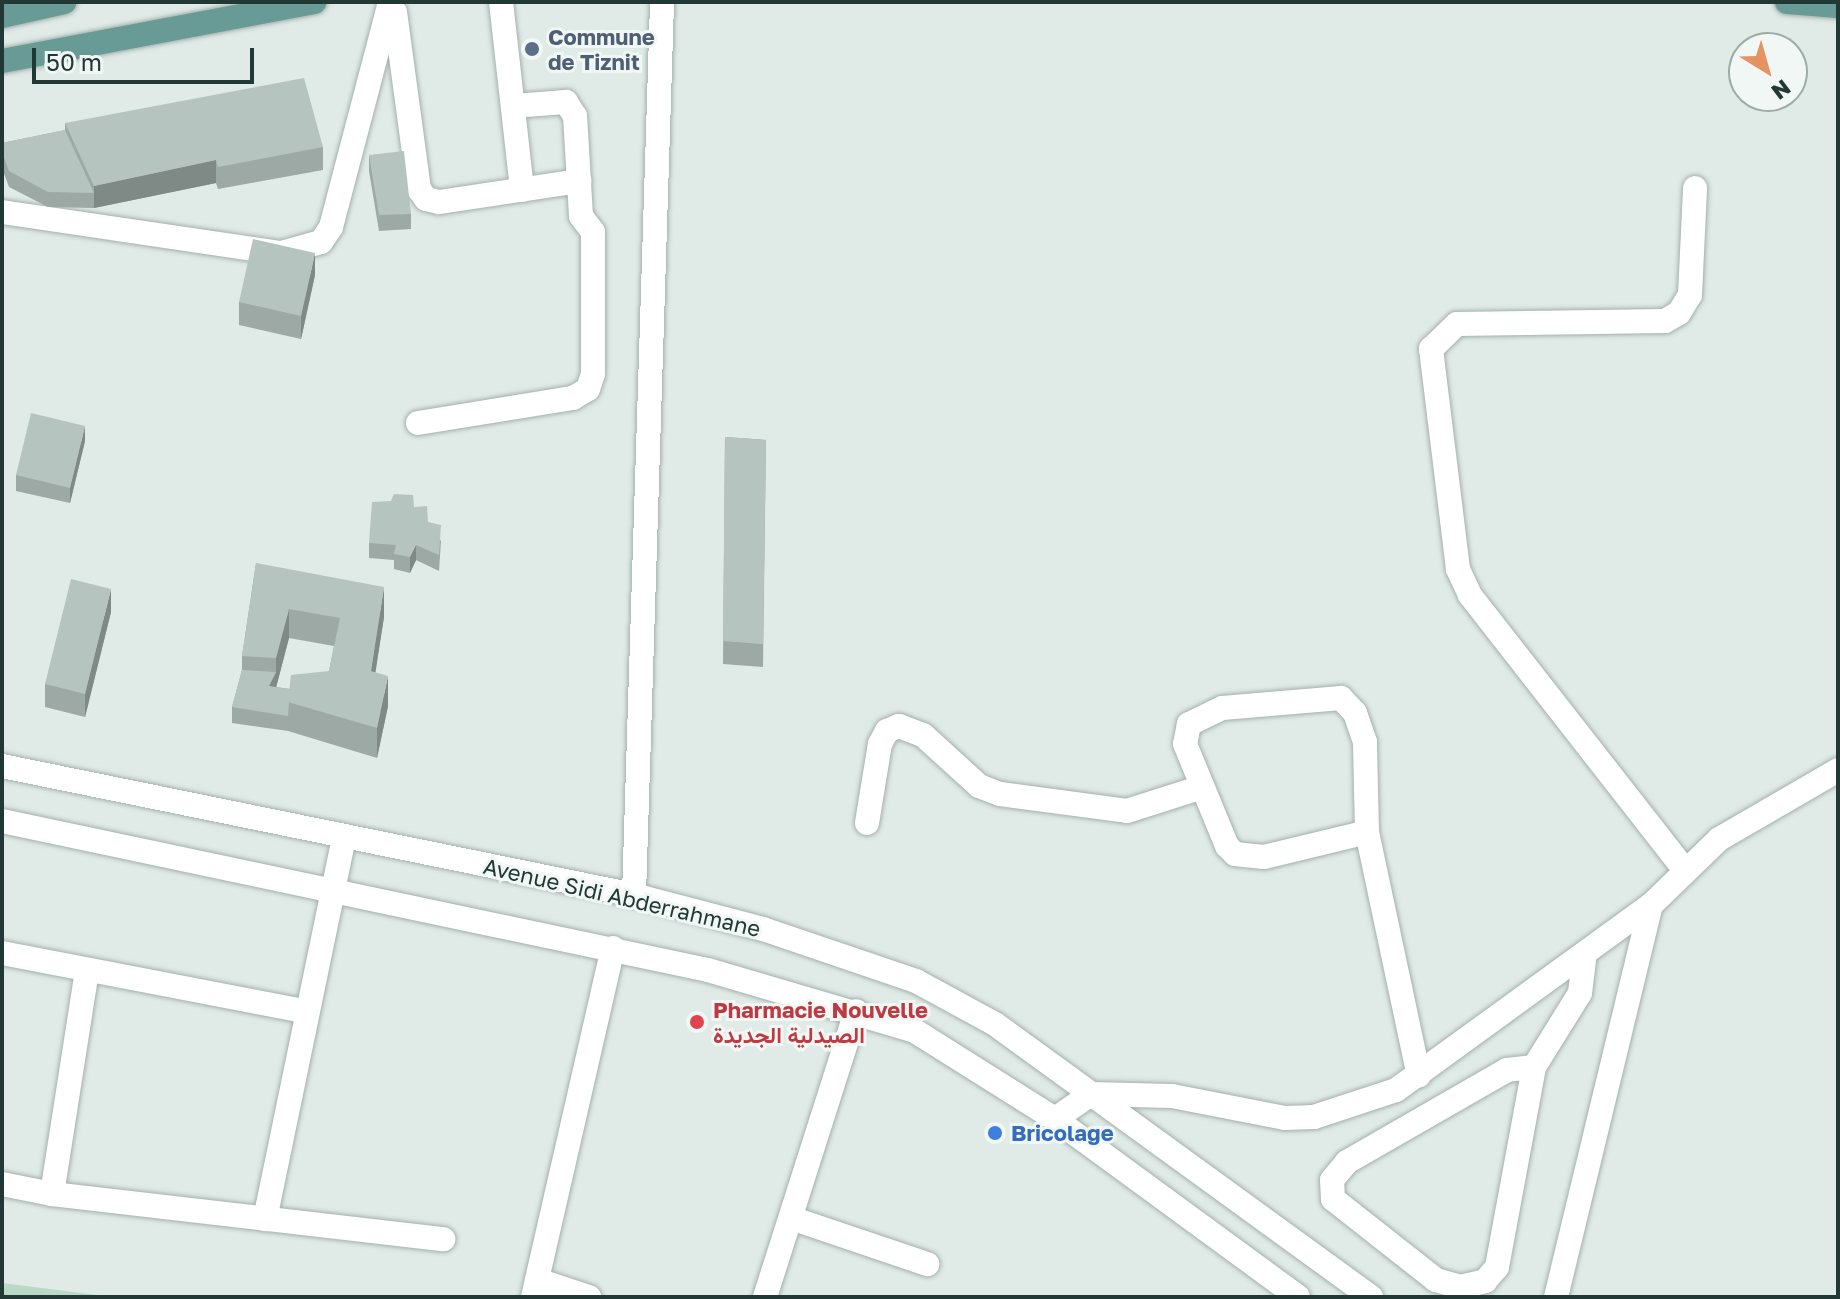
<!DOCTYPE html>
<meta charset="utf-8">
<style>
body{margin:0}
#map{position:relative;width:1840px;height:1299px;overflow:hidden;background:#e0eae6;font-family:"Golos Text",Vazirmatn,sans-serif}
div>[style]{position:absolute}
.green>*{inset:0;background:#bbd9c7}
.roads{filter:drop-shadow(0 0 2px #a3b1ad) drop-shadow(0 0 2px #a3b1ad)}
.minor>*{height:24px;margin:-12px;padding:0 12px;transform-origin:12px;border-radius:12px;background:#fff}
.major>*{height:24px;margin:-12px;padding:0 12px;transform-origin:12px;border-radius:12px;background:#689b95}
.wall>*{inset:0;background:#9da9a5}
.shaded-wall>*{inset:0;background:#7f8986}
.building>*{inset:0;background:#b6c4c0}
.dots>*{width:22px;height:22px;translate:-50% -50%;box-sizing:border-box;border:4px solid #f0f7f4;border-radius:50%}
span{translate:-50% -50%;white-space:nowrap;text-align:center;line-height:1.15;-webkit-text-stroke:6px #f0f7f4;paint-order:stroke}
.service-label{font-size:22px;color:#4e5e75;font-weight:700}
.left{translate:0 -50%;text-align:left}
.street-label{font-size:22px;color:#223835}
.health-label{font-size:22px;color:#be3a42;font-weight:700}
.shop-label{font-size:22px;color:#366cbe;font-weight:700}
.frame{position:absolute;inset:0;border:4px solid #223835;pointer-events:none}
.north{position:absolute;left:1728px;top:32px;width:80px;height:80px;box-sizing:border-box;background:#f0f7f4;border:2px solid #9eaba8;border-radius:50%;rotate:143deg;font-size:22px;font-weight:700;line-height:32px;text-align:center;color:#223835}
.north::after{content:'';display:block;margin:auto;width:28px;height:36px;background:#e59362;clip-path:polygon(50% 0,100% 100%,50% 72%,0 100%)}
.scale{position:absolute;left:32px;top:48px;width:222px;height:36px;box-sizing:border-box;border:4px solid #223835;border-top:0;padding-left:10px;font-size:24px;line-height:28px;white-space:nowrap;color:#223835;-webkit-text-stroke:6px #f0f7f4;paint-order:stroke}
</style>
<div id="map">
<div class="green">
<i style="clip-path:polygon(2px 1283px,113px 1297px,2px 1297px)"></i>
</div>
<div class="roads">
<div class="minor">
<i style="left:501px;top:2px;width:189px;rotate:83.6deg"></i>
<i style="left:395px;top:12px;width:179px;rotate:82.3deg"></i>
<i style="left:419px;top:189px;width:12px;rotate:55deg"></i>
<i style="left:426px;top:199px;width:13px;rotate:13deg"></i>
<i style="left:439px;top:202px;width:142px;rotate:-8.5deg"></i>
<i style="left:2px;top:212px;width:282px;rotate:8.4deg"></i>
<i style="left:281px;top:253px;width:41px;rotate:-15.4deg"></i>
<i style="left:321px;top:242px;width:18px;rotate:-56deg"></i>
<i style="left:331px;top:227px;width:233px;rotate:-75.3deg"></i>
<i style="left:418px;top:423px;width:157px;rotate:-9.2deg"></i>
<i style="left:573px;top:398px;width:17px;rotate:-31deg"></i>
<i style="left:588px;top:389px;width:16px;rotate:-72deg"></i>
<i style="left:593px;top:374px;width:142px;rotate:-90deg"></i>
<i style="left:593px;top:232px;width:20px;rotate:-127deg"></i>
<i style="left:581px;top:216px;width:100px;rotate:-93.4deg"></i>
<i style="left:575px;top:116px;width:17px;rotate:-123deg"></i>
<i style="left:566px;top:102px;width:52px;rotate:175.6deg"></i>
<i style="left:2px;top:766px;width:645px;rotate:11.54deg"></i>
<i style="left:634px;top:895px;width:133px;rotate:14.8deg"></i>
<i style="left:763px;top:929px;width:162px;rotate:18.8deg"></i>
<i style="left:916px;top:981px;width:90px;rotate:28.6deg"></i>
<i style="left:995px;top:1024px;width:465px;rotate:36deg"></i>
<i style="left:2px;top:821px;width:722px;rotate:11.92deg"></i>
<i style="left:708px;top:970px;width:216px;rotate:16.4deg"></i>
<i style="left:915px;top:1031px;width:165px;rotate:32.2deg"></i>
<i style="left:1055px;top:1119px;width:301px;rotate:36.2deg"></i>
<i style="left:867px;top:823px;width:80px;rotate:-80.7deg"></i>
<i style="left:880px;top:744px;width:15px;rotate:-62deg"></i>
<i style="left:887px;top:731px;width:13px;rotate:-23deg"></i>
<i style="left:899px;top:726px;width:26px;rotate:21deg"></i>
<i style="left:923px;top:735px;width:76px;rotate:42.3deg"></i>
<i style="left:979px;top:786px;width:22px;rotate:21deg"></i>
<i style="left:1000px;top:794px;width:128px;rotate:7.6deg"></i>
<i style="left:1127px;top:811px;width:79px;rotate:-17.7deg"></i>
<i style="left:1367px;top:832px;width:90px;rotate:-91.3deg"></i>
<i style="left:1365px;top:742px;width:31px;rotate:-109deg"></i>
<i style="left:1355px;top:713px;width:21px;rotate:-133deg"></i>
<i style="left:1341px;top:698px;width:119px;rotate:175.2deg"></i>
<i style="left:1222px;top:708px;width:37px;rotate:154deg"></i>
<i style="left:1189px;top:724px;width:20px;rotate:101deg"></i>
<i style="left:1185px;top:744px;width:110px;rotate:67.6deg"></i>
<i style="left:1227px;top:846px;width:11px;rotate:45deg"></i>
<i style="left:1235px;top:854px;width:29px;rotate:6deg"></i>
<i style="left:1264px;top:857px;width:106px;rotate:-13.6deg"></i>
<i style="left:1367px;top:832px;width:249px;rotate:78deg"></i>
<i style="left:1684px;top:869px;width:348px;rotate:-128deg"></i>
<i style="left:1470px;top:595px;width:29px;rotate:-115deg"></i>
<i style="left:1458px;top:569px;width:222px;rotate:-97deg"></i>
<i style="left:1431px;top:349px;width:36px;rotate:-44deg"></i>
<i style="left:1457px;top:324px;width:208px;rotate:-0.8deg"></i>
<i style="left:1665px;top:321px;width:16px;rotate:-30deg"></i>
<i style="left:1679px;top:313px;width:21px;rotate:-59deg"></i>
<i style="left:1690px;top:295px;width:107px;rotate:-87.3deg"></i>
<i style="left:634px;top:895px;width:893px;rotate:-88.2deg"></i>
<i style="left:2px;top:953px;width:311px;rotate:10.9deg"></i>
<i style="left:1534px;top:1067px;width:27px;rotate:174deg"></i>
<i style="left:1507px;top:1070px;width:185px;rotate:150.1deg"></i>
<i style="left:1347px;top:1162px;width:23px;rotate:130deg"></i>
<i style="left:1332px;top:1180px;width:19px;rotate:87deg"></i>
<i style="left:1333px;top:1199px;width:131px;rotate:38.2deg"></i>
<i style="left:1436px;top:1280px;width:25px;rotate:16deg"></i>
<i style="left:1460px;top:1287px;width:26px;rotate:-13deg"></i>
<i style="left:1485px;top:1281px;width:18px;rotate:-49deg"></i>
<i style="left:1497px;top:1267px;width:203px;rotate:-79.5deg"></i>
<i style="left:1534px;top:1067px;width:87px;rotate:-58.1deg"></i>
<i style="left:1580px;top:993px;width:39px;rotate:-83deg"></i>
<i style="left:1055px;top:1119px;width:44px;rotate:-34.8deg"></i>
<i style="left:1091px;top:1094px;width:81px;rotate:1.4deg"></i>
<i style="left:1172px;top:1096px;width:115px;rotate:11deg"></i>
<i style="left:1285px;top:1118px;width:29px;rotate:-2deg"></i>
<i style="left:1314px;top:1117px;width:86px;rotate:-18.2deg"></i>
<i style="left:1396px;top:1090px;width:315px;rotate:-36deg"></i>
<i style="left:1651px;top:905px;width:95px;rotate:-44.1deg"></i>
<i style="left:1719px;top:839px;width:138px;rotate:-30.1deg"></i>
<i style="left:2px;top:1184px;width:51px;rotate:11.3deg"></i>
<i style="left:52px;top:1194px;width:394px;rotate:6.6deg"></i>
<i style="left:52px;top:1194px;width:226px;rotate:-81.1deg"></i>
<i style="left:791px;top:1218px;width:144px;rotate:18.7deg"></i>
<i style="left:265px;top:1219px;width:391px;rotate:-78.3deg"></i>
<i style="left:537px;top:1280px;width:55px;rotate:18.1deg"></i>
<i style="left:533px;top:1297px;width:358px;rotate:-77.1deg"></i>
<i style="left:765px;top:1297px;width:300px;rotate:-72.3deg"></i>
<i style="left:1556px;top:1297px;width:403px;rotate:-76.4deg"></i>
</div>
<div class="major">
<i style="left:1787px;top:2px;width:51px;rotate:4.5deg"></i>
<i style="left:2px;top:16px;width:64px;rotate:-12.7deg"></i>
<i style="left:2px;top:61px;width:318px;rotate:-10.7deg"></i>
</div>
</div>
<div class="wall">
<i style="clip-path:polygon(65px 123px,323px 147px,323px 170px,218px 189px,216px 183px,94px 208px,48px 207px,9px 187px,2px 168px,2px 143px,65px 130px)"></i>
<i style="clip-path:polygon(369px 155px,411px 214px,411px 229px,379px 231px,369px 171px)"></i>
<i style="clip-path:polygon(315px 275px,301px 339px,239px 325px,239px 302px)"></i>
<i style="clip-path:polygon(725px 437px,766px 440px,763px 667px,723px 664px)"></i>
<i style="clip-path:polygon(85px 441px,70px 503px,16px 491px,16px 475px)"></i>
<i style="clip-path:polygon(391px 501px,414px 507px,428px 522px,441px 541px,439px 571px,416px 560px,410px 573px,394px 569px,394px 560px,369px 558px,369px 543px)"></i>
<i style="clip-path:polygon(evenodd,256px 563px,384px 617px,375px 673px,388px 706px,377px 758px,288px 731px,232px 723px,232px 707px,242px 670px,242px 656px,256px 563px,289px 638px,334px 646px,329px 671px,290px 689px,276px 687px,289px 638px)"></i>
<i style="clip-path:polygon(111px 612px,85px 717px,45px 707px,45px 684px)"></i>
</div>
<div class="shaded-wall">
<i style="clip-path:polygon(216px 160px,216px 183px,94px 208px,94px 186px)"></i>
<i style="clip-path:polygon(315px 253px,315px 275px,301px 339px,301px 316px)"></i>
<i style="clip-path:polygon(85px 426px,85px 441px,70px 503px,70px 488px)"></i>
<i style="clip-path:polygon(416px 545px,416px 560px,410px 573px,410px 557px)"></i>
<i style="clip-path:polygon(384px 587px,384px 617px,371px 701px,371px 671px)"></i>
<i style="clip-path:polygon(111px 589px,111px 612px,85px 717px,85px 694px)"></i>
<i style="clip-path:polygon(289px 609px,289px 638px,276px 688px,269px 686px,276px 672px,276px 658px)"></i>
<i style="clip-path:polygon(388px 676px,388px 706px,377px 758px,377px 728px)"></i>
</div>
<div class="building">
<i style="clip-path:polygon(304px 78px,323px 147px,218px 167px,216px 160px,94px 186px,65px 123px)"></i>
<i style="clip-path:polygon(65px 130px,94px 193px,48px 192px,9px 171px,2px 152px,2px 143px)"></i>
<i style="clip-path:polygon(404px 151px,411px 214px,379px 215px,369px 155px)"></i>
<i style="clip-path:polygon(253px 239px,315px 253px,301px 316px,239px 302px)"></i>
<i style="clip-path:polygon(31px 413px,85px 426px,70px 488px,16px 475px)"></i>
<i style="clip-path:polygon(725px 437px,766px 440px,763px 644px,723px 641px)"></i>
<i style="clip-path:polygon(394px 494px,413px 495px,414px 507px,427px 506px,428px 522px,441px 525px,439px 555px,416px 545px,410px 557px,394px 554px,396px 545px,369px 543px,372px 502px,391px 501px)"></i>
<i style="clip-path:polygon(256px 563px,384px 587px,371px 671px,388px 676px,377px 728px,288px 702px,291px 675px,329px 671px,340px 618px,289px 609px,276px 658px,242px 656px)"></i>
<i style="clip-path:polygon(71px 579px,111px 589px,85px 694px,45px 684px)"></i>
<i style="clip-path:polygon(242px 670px,276px 672px,269px 686px,290px 689px,288px 716px,232px 707px)"></i>
</div>
<div class="dots">
<i style="left:532px;top:49px;background:#5c6f8a"></i>
<i style="left:697px;top:1022px;background:#e0444e"></i>
<i style="left:995px;top:1133px;background:#3f7fe0"></i>
</div>
<div class="service-label">
<span class="left" style="left:548px;top:49px">Commune<br>de Tiznit</span>
</div>
<div class="street-label">
<span style="left:622px;top:897px;rotate:13deg">Avenue Sidi Abderrahmane</span>
</div>
<div class="health-label">
<span class="left" style="left:713px;top:1022px">Pharmacie Nouvelle<br>الصيدلية الجديدة</span>
</div>
<div class="shop-label">
<span class="left" style="left:1011px;top:1133px">Bricolage</span>
</div>
<div class="frame"></div>
<div class="north">N</div>
<div class="scale">50 m</div>
</div>
